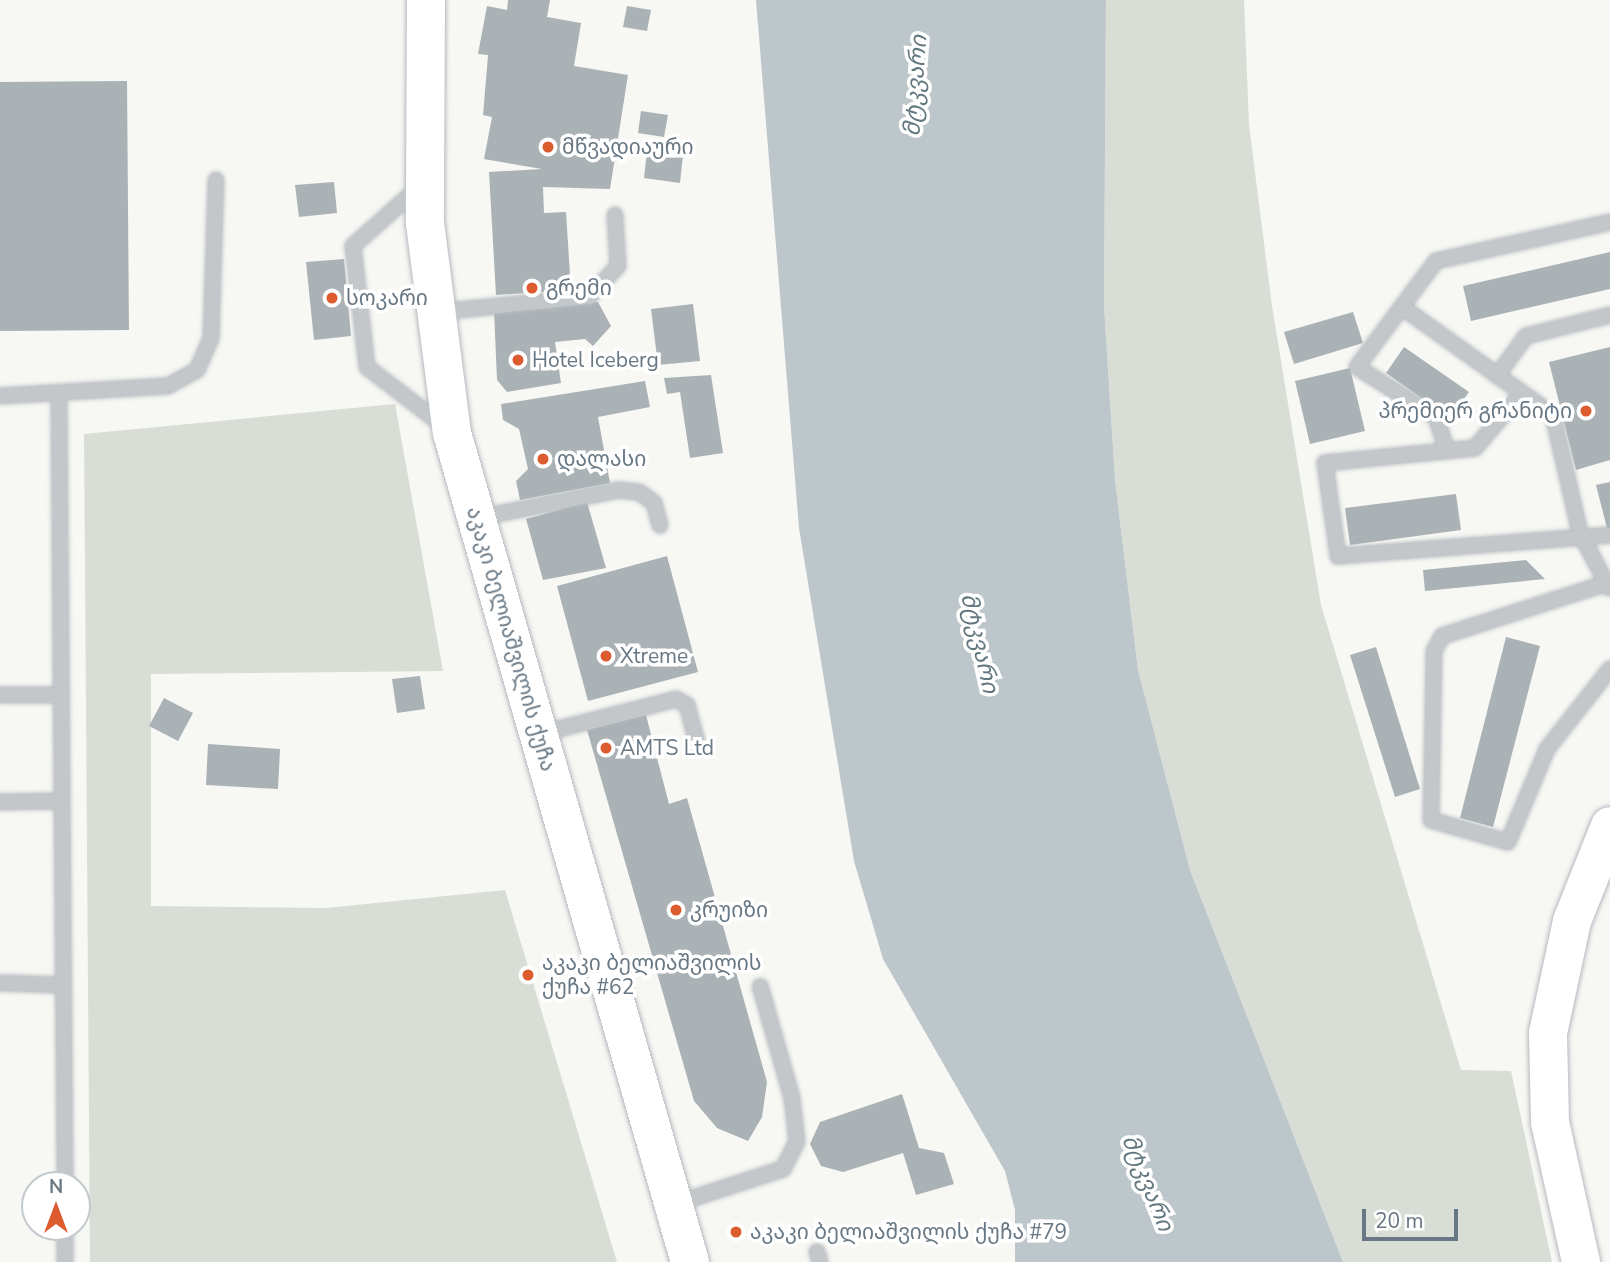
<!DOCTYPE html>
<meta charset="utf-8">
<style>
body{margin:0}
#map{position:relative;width:1610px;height:1262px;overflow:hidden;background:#f7f7f4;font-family:"Nunito Sans","Noto Sans Georgian",sans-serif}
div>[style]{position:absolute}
.green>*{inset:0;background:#d8ded5}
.water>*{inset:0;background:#bdc6cb}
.building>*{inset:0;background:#aab2b6}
.roads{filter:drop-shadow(0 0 2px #b5babe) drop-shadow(0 0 2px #b5babe)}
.lane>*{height:14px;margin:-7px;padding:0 7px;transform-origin:7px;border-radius:7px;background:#c3c7ca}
.secondary>*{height:38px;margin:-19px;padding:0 19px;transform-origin:19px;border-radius:19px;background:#fff}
.primary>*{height:38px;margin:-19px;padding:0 19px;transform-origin:19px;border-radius:19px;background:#fff}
.dots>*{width:19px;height:19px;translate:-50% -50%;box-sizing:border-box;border:4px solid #fff;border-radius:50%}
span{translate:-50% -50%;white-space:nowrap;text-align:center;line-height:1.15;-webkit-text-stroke:7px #fff;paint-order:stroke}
.poi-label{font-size:21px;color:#677784}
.left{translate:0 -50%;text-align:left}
.right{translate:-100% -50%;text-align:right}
.street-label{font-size:21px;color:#677784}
.water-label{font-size:23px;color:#637780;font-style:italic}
.north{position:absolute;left:21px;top:1171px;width:70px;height:70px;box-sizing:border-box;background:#fff;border:2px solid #c2c9ce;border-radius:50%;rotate:0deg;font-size:19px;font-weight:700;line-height:28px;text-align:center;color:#677784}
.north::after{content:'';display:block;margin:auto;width:24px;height:32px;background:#dc5b2f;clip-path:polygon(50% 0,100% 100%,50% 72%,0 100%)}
.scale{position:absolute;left:1362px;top:1209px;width:96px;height:32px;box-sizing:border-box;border:4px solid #677784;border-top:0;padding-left:9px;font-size:21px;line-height:24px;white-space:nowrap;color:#677784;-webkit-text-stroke:5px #fff;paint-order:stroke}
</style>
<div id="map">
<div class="green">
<i style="clip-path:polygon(1106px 0,1244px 0,1249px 125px,1272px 306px,1321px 605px,1461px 1070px,1511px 1071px,1552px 1262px,1343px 1262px,1190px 870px,1138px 670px,1115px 480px,1104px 305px)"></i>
<i style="clip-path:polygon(395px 404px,443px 671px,151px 674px,151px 906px,326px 908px,505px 890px,617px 1262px,90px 1262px,84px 434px)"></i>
</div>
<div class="water">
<i style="clip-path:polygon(756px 0,1106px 0,1104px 305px,1115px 480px,1138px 670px,1190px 870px,1343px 1262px,1015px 1262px,1015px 1210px,1005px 1171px,883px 959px,854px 861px,799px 528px)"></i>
</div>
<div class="building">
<i style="clip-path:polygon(508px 0,550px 0,547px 17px,581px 23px,574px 66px,628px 75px,610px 189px,543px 187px,544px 213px,566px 212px,571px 290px,496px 295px,489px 172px,542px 169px,484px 159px,492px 117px,483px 115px,488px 55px,478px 54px,487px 6px,507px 10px)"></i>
<i style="clip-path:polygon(627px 6px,651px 10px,647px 31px,623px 27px)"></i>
<i style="clip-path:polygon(127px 81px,129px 330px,0 331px,0 82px)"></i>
<i style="clip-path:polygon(641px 111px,668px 115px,664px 137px,638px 133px)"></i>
<i style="clip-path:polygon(647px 151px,683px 155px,680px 183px,644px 178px)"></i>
<i style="clip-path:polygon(334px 182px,337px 213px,299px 217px,295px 185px)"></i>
<i style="clip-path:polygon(1610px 252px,1610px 289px,1471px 321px,1463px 286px)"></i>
<i style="clip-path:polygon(344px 259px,351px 336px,314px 340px,306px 262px)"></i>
<i style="clip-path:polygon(598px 302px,611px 326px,593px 346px,585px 339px,555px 342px,561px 383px,507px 392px,497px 380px,494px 311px)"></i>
<i style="clip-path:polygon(693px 304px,700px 361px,658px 365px,651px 309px)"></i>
<i style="clip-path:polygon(1353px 312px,1363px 343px,1294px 364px,1284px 332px)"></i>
<i style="clip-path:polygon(1404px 347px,1469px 392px,1450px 418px,1386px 373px)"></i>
<i style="clip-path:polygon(1610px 347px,1610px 460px,1576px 470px,1549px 362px)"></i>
<i style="clip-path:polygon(1350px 368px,1365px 431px,1310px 444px,1295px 381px)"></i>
<i style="clip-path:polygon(711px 375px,723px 453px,690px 458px,680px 392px,667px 394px,664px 378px)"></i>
<i style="clip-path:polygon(645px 381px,650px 407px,598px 417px,610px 483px,520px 500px,516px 481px,528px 469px,519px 429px,503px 420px,501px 404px)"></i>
<i style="clip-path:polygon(1610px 482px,1610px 532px,1608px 532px,1596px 485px)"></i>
<i style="clip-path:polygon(1456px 494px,1461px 530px,1350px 545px,1345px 508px)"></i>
<i style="clip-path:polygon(587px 502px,606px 568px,543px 580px,526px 519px)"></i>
<i style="clip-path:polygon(667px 556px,698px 672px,588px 701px,557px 586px)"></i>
<i style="clip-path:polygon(1526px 560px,1545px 579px,1425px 591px,1423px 570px)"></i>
<i style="clip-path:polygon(1506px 637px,1540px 646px,1493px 827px,1460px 818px)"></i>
<i style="clip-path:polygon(1376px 647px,1420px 789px,1395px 797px,1350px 655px)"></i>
<i style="clip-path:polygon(420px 676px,425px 709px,397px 713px,392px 679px)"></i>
<i style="clip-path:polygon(164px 698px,193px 713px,178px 741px,149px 726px)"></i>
<i style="clip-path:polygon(646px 715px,669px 804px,687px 798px,767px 1082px,762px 1117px,748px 1141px,717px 1128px,694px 1101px,587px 730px)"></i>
<i style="clip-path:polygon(208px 744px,280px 749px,278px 789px,206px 785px)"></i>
<i style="clip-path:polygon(902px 1094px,919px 1148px,944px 1153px,954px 1184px,916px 1195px,903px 1153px,843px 1172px,821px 1166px,810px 1144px,820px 1122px)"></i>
</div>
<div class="roads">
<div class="lane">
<i style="left:419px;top:187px;width:89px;rotate:138.2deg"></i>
<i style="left:353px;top:246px;width:122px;rotate:83.4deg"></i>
<i style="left:367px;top:367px;width:98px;rotate:37.6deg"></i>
<i style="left:1402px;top:307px;width:186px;rotate:35.6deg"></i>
<i style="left:1553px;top:415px;width:121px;rotate:77.1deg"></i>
<i style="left:1580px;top:533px;width:62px;rotate:62.2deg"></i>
<i style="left:438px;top:312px;width:152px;rotate:-5.7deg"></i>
<i style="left:589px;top:297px;width:42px;rotate:-46.9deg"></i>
<i style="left:618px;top:266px;width:51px;rotate:-93.4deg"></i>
<i style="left:1497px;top:376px;width:49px;rotate:-54.1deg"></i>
<i style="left:1526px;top:336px;width:87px;rotate:-14deg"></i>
<i style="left:1522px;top:393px;width:72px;rotate:130.5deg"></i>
<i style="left:1475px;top:448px;width:151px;rotate:174.3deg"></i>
<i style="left:1325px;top:463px;width:94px;rotate:82deg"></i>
<i style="left:1338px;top:556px;width:273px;rotate:-4.4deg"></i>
<i style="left:0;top:396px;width:168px;rotate:-3.4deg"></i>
<i style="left:168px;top:386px;width:33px;rotate:-29deg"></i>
<i style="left:197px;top:370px;width:34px;rotate:-66deg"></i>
<i style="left:211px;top:339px;width:159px;rotate:-88.2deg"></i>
<i style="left:59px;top:397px;width:788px;rotate:89.56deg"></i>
<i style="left:1447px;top:451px;width:36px;rotate:-108deg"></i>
<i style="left:1436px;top:417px;width:93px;rotate:-147.7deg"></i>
<i style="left:1357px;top:367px;width:132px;rotate:-53.3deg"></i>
<i style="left:1436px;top:261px;width:178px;rotate:-12.6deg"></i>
<i style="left:477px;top:518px;width:145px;rotate:-11.2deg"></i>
<i style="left:619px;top:490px;width:20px;rotate:6deg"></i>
<i style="left:639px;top:492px;width:19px;rotate:36deg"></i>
<i style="left:654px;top:503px;width:23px;rotate:75deg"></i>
<i style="left:1604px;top:584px;width:170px;rotate:162.2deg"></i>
<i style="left:1442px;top:636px;width:17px;rotate:118deg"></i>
<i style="left:1434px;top:651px;width:169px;rotate:91deg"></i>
<i style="left:1431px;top:820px;width:80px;rotate:15.9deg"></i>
<i style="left:1508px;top:842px;width:101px;rotate:-67.2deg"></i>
<i style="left:1547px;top:749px;width:102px;rotate:-51.8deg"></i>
<i style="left:0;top:695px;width:61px"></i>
<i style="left:539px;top:734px;width:141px;rotate:-14.3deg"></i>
<i style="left:676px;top:699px;width:13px;rotate:29deg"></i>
<i style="left:687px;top:705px;width:38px;rotate:75deg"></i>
<i style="left:0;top:802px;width:61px;rotate:-0.9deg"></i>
<i style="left:0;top:983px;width:63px;rotate:1.8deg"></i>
<i style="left:675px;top:1204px;width:114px;rotate:-18deg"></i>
<i style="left:783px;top:1169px;width:30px;rotate:-63deg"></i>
<i style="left:797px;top:1142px;width:44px;rotate:-96.5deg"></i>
<i style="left:792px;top:1098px;width:116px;rotate:-105.9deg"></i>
<i style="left:65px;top:1227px;width:35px;rotate:90deg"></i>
<i style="left:817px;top:1252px;width:10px;rotate:73deg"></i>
</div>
<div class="secondary">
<i style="left:426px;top:0;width:223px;rotate:90.3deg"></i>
<i style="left:425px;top:223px;width:212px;rotate:82.7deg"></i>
<i style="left:452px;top:433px;width:862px;rotate:73.98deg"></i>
</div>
<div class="primary">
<i style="left:1581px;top:1262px;width:143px;rotate:-102.5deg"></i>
<i style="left:1550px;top:1122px;width:89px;rotate:-91.3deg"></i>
<i style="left:1548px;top:1033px;width:115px;rotate:-77.9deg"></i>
<i style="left:1572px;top:921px;width:102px;rotate:-68.2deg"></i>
</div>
</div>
<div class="dots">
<i style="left:548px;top:147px;background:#dc5b2f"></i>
<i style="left:532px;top:288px;background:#dc5b2f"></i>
<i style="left:332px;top:298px;background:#dc5b2f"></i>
<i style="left:518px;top:360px;background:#dc5b2f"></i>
<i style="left:1586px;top:411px;background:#dc5b2f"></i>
<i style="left:543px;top:459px;background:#dc5b2f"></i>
<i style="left:606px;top:656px;background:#dc5b2f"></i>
<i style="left:606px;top:748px;background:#dc5b2f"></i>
<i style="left:676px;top:910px;background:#dc5b2f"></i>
<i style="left:528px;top:975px;background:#dc5b2f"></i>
<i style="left:736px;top:1232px;background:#dc5b2f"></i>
</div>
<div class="poi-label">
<span class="left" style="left:562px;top:147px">მწვადიაური</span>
<span class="left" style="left:546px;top:288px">გრემი</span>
<span class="left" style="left:346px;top:298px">სოკარი</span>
<span class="left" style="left:532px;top:360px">Hotel Iceberg</span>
<span class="right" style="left:1572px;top:411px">პრემიერ გრანიტი</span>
<span class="left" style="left:557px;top:459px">დალასი</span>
<span class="left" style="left:620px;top:656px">Xtreme</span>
<span class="left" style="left:620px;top:748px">AMTS Ltd</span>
<span class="left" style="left:690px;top:910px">კრუიზი</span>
<span class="left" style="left:542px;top:975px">აკაკი ბელიაშვილის<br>ქუჩა #62</span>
<span class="left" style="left:750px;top:1232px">აკაკი ბელიაშვილის ქუჩა #79</span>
</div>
<div class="street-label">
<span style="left:511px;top:639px;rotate:74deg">აკაკი ბელიაშვილის ქუჩა</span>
</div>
<div class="water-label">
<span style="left:916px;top:86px;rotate:-86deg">მტკვარი</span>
<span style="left:979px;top:643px;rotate:77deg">მტკვარი</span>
<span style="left:1147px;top:1183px;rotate:68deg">მტკვარი</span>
</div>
<div class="north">N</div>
<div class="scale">20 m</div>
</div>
